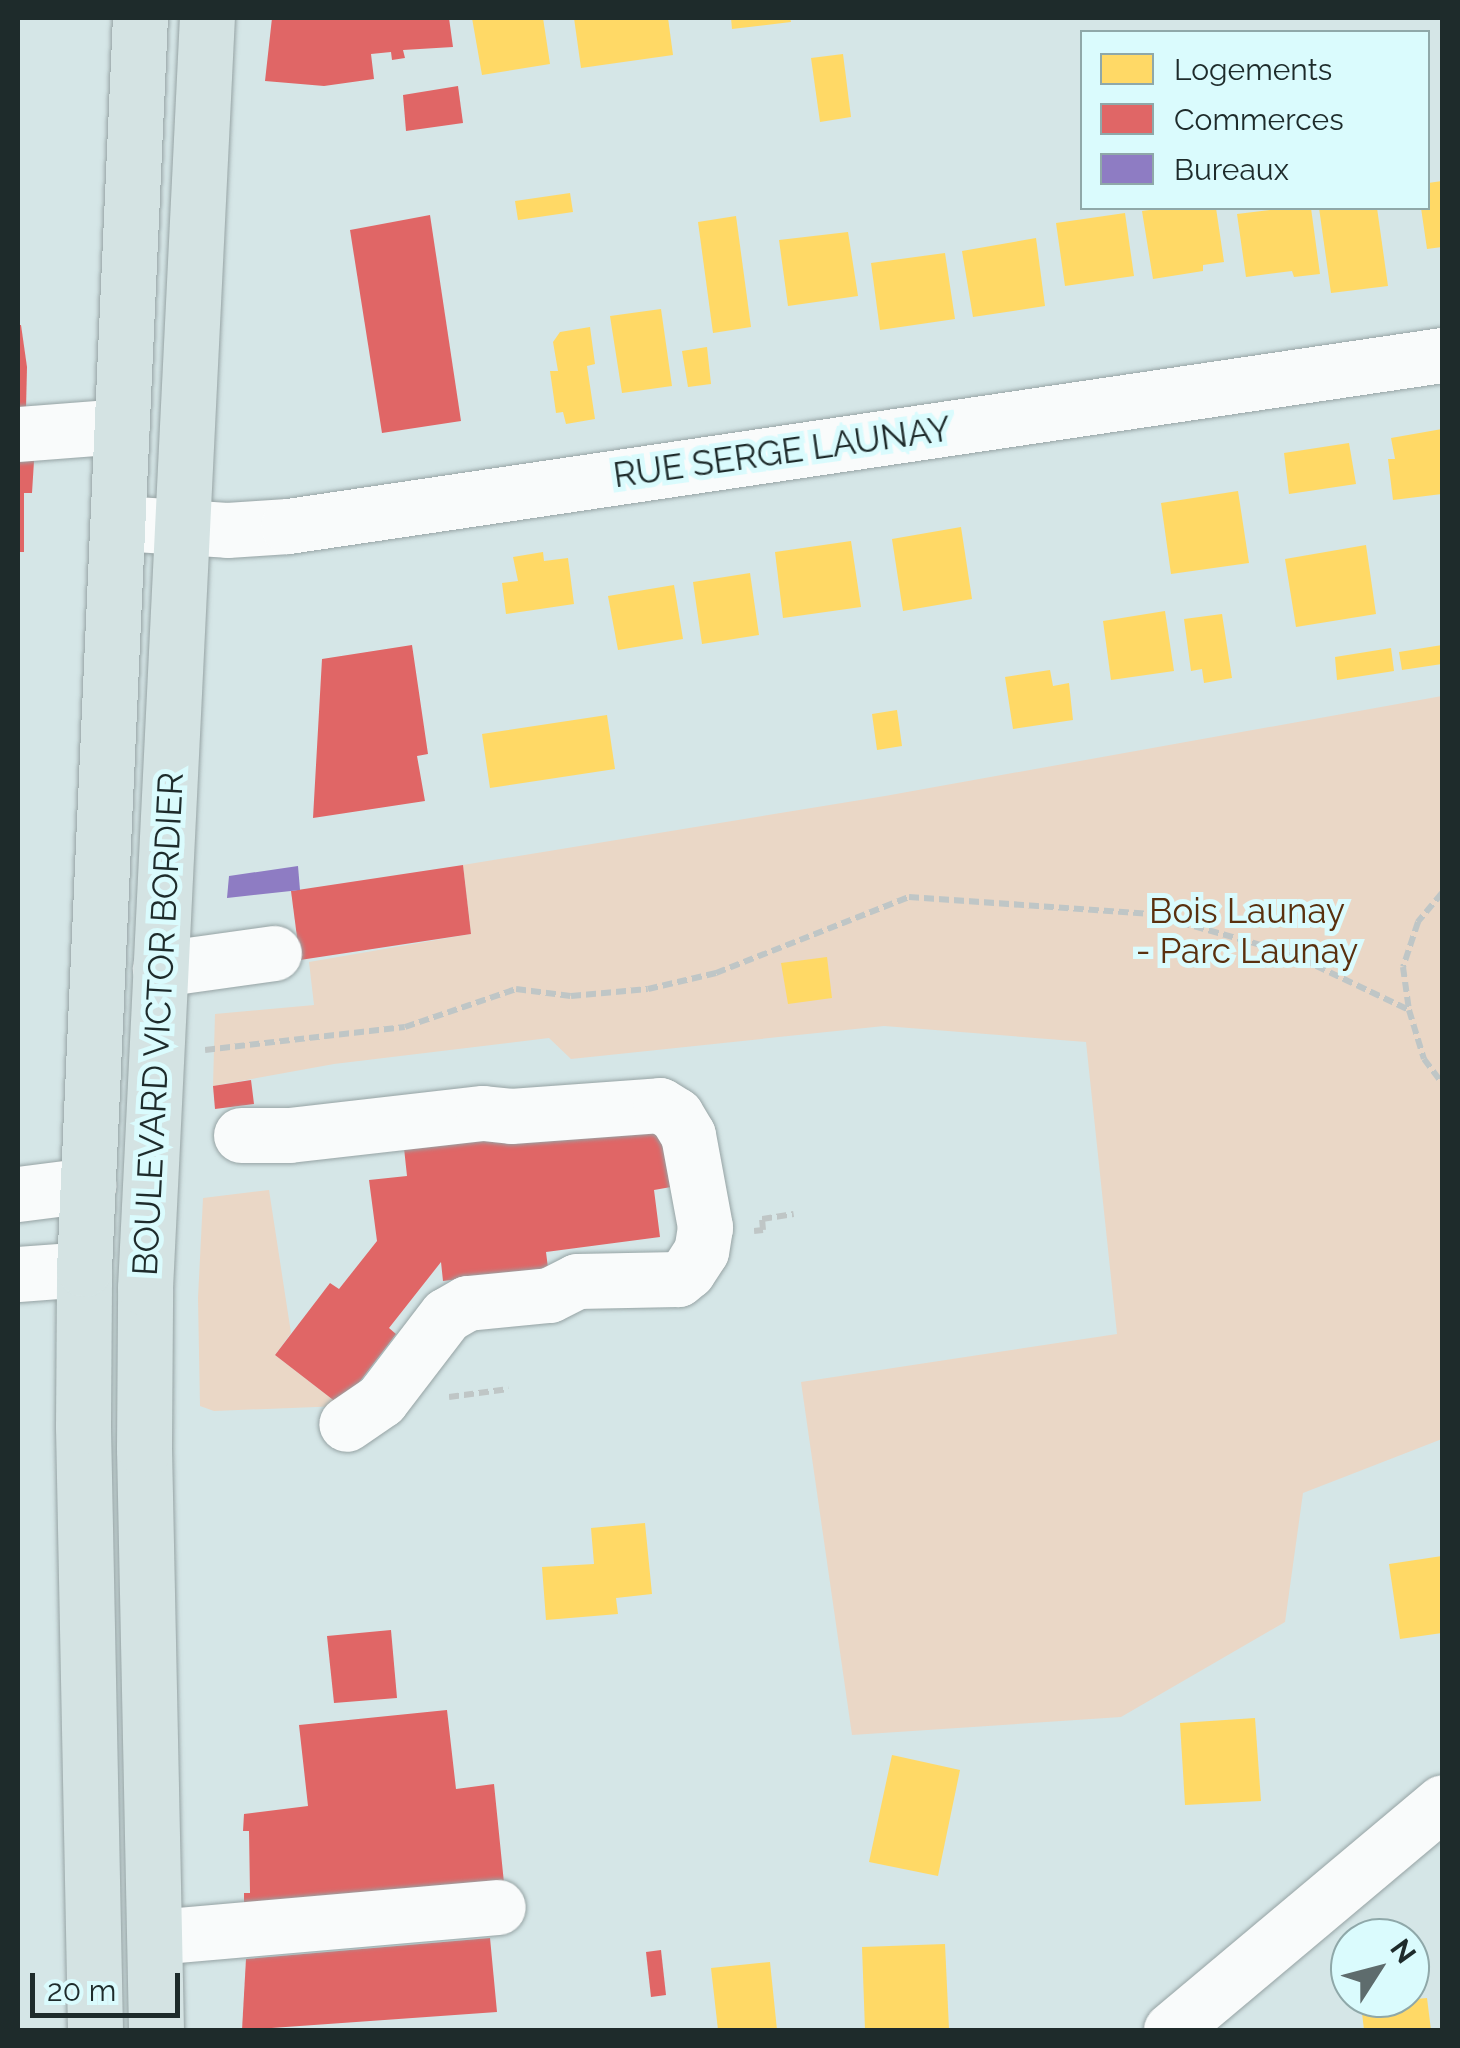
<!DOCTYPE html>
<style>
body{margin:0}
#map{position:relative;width:1460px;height:2048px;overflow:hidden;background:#d5e6e7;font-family:Raleway,sans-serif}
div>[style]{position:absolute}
.green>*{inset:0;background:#ead7c6}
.homes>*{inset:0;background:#ffd966}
.shops>*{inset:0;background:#e06666}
.offices>*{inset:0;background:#8e7cc3}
.path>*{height:6px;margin-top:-3px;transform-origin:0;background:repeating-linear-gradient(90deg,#bfc6c6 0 10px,transparent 0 15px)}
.roads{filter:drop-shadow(0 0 2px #96a3a4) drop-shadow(0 0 2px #96a3a4)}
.minor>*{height:55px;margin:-27.5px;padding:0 27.5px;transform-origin:27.5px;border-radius:27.5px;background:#f9fbfb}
.major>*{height:55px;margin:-27.5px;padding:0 27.5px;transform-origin:27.5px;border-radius:27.5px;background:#d4e3e3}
span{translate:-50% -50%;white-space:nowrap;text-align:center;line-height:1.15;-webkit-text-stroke:10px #dafbfd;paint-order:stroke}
.street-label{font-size:35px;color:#1e2b2b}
.park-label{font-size:35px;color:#5a300e}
.frame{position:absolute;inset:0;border:20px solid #1e2b2b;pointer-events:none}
.legend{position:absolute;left:1080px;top:30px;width:350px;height:180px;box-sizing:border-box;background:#dafbfd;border:2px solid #8fa8a9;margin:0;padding:12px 18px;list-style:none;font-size:30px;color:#1e2b2b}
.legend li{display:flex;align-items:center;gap:20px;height:50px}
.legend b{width:50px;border:2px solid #8fa8a9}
.north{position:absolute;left:1330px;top:1918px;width:100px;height:100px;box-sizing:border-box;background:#dafbfd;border:2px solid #8fa8a9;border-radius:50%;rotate:54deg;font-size:28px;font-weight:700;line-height:40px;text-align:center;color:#1e2b2b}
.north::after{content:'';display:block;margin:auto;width:35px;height:45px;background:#5e6c6d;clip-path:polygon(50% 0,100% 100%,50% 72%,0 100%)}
.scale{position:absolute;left:30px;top:1973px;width:150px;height:45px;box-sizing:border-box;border:5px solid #1e2b2b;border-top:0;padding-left:12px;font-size:30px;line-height:35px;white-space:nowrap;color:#1e2b2b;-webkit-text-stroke:8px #dafbfd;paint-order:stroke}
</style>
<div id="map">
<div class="green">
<i style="clip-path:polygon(1442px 696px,1442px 1439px,1303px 1493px,1285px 1622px,1121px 1717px,852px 1735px,801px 1382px,1117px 1334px,1086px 1042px,884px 1026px,571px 1059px,549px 1038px,334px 1064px,213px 1086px,215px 1014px,314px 1005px,309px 962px,471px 934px,463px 865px,885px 796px)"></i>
<i style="clip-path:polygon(269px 1190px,291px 1333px,275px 1355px,341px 1406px,214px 1411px,200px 1406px,198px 1298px,203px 1198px)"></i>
</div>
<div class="homes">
<i style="clip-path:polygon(472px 18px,543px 18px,550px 64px,482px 75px)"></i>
<i style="clip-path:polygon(574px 18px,668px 18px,673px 55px,581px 68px)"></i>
<i style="clip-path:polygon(731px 18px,790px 18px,791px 22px,732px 29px)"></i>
<i style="clip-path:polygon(843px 54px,851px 117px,820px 122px,811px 58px)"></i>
<i style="clip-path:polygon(1442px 181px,1442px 247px,1427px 249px,1421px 208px,1428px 208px,1428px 183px)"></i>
<i style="clip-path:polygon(570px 193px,573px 212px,518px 220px,515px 201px)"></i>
<i style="clip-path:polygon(1164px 208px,1216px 208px,1224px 262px,1203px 265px,1203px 271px,1153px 279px,1142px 211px)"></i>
<i style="clip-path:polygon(1285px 208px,1311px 208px,1320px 274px,1294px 277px,1292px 271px,1246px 277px,1237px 214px)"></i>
<i style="clip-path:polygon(1319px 208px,1377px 208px,1388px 286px,1331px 293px)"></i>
<i style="clip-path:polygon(1125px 213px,1134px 276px,1065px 286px,1056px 223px)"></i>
<i style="clip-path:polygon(736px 216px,751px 327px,713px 333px,698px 222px)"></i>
<i style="clip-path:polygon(848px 232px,858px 296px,788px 306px,779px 240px)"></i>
<i style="clip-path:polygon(1036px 238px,1045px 306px,973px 317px,962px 251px)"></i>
<i style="clip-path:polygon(945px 253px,955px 319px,880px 330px,871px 263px)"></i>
<i style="clip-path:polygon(661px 309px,672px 386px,622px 393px,610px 316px)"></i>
<i style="clip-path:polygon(590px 327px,595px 364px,587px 366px,595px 419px,566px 424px,563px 412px,556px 413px,550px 371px,558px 371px,553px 342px,560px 332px)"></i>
<i style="clip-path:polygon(707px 347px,711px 384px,688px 387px,682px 351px)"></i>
<i style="clip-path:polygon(1442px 429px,1442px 494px,1393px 500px,1388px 459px,1395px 459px,1391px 438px)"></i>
<i style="clip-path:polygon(1349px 443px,1356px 484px,1289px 494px,1284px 453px)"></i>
<i style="clip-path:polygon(1238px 491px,1249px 563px,1171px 574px,1161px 503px)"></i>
<i style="clip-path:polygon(961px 527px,972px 599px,903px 611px,892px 539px)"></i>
<i style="clip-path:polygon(851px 541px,861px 607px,783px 618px,775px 552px)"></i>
<i style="clip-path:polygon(1366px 545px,1376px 614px,1296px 627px,1285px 559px)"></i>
<i style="clip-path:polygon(543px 552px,544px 561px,568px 558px,574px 604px,506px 614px,502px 583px,518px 581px,513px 557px)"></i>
<i style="clip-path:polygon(750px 573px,759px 635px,702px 644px,693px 582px)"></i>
<i style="clip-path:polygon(674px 585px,683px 639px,618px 650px,608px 596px)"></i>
<i style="clip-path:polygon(1165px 611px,1174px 671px,1111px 680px,1103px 621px)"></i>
<i style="clip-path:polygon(1222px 614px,1232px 678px,1204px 683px,1202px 669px,1191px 671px,1184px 619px)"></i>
<i style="clip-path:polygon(1442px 645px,1442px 664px,1402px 670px,1399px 652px)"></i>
<i style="clip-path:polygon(1391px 648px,1394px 671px,1337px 680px,1335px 657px)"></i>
<i style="clip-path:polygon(1050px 670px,1053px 686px,1069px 683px,1073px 720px,1013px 729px,1005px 677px)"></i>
<i style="clip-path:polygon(897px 710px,902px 746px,877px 750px,872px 714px)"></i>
<i style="clip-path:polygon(607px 715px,615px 769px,490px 788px,482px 734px)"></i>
<i style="clip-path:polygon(827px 957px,832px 998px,788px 1004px,781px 963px)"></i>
<i style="clip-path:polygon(645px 1523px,652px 1594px,616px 1598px,618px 1614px,546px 1620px,542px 1567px,594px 1564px,591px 1528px)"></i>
<i style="clip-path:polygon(1442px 1556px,1442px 1633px,1400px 1639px,1389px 1564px)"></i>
<i style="clip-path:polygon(1255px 1718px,1261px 1801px,1185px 1805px,1180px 1723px)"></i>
<i style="clip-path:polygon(892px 1755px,960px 1770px,938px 1876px,869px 1862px)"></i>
<i style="clip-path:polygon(945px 1944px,949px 2029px,865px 2030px,862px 1947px)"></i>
<i style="clip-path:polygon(770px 1962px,777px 2030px,718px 2030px,711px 1968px)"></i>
<i style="clip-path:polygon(1427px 1998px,1431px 2030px,1364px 2030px,1361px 2004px)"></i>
</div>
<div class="shops">
<i style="clip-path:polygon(272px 18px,449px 18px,453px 47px,403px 50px,405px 58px,392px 60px,391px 52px,371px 54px,374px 79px,324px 86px,265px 81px)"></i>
<i style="clip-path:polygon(458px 86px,463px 123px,406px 131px,403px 95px)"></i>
<i style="clip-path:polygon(430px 215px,461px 421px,382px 433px,350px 230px)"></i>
<i style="clip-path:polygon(18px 325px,21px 325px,27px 367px,26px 409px,18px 419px)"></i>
<i style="clip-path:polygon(35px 445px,32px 493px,24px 493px,24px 552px,18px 552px,18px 447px)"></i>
<i style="clip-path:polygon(412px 645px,428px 754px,417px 756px,425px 801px,313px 818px,322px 659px)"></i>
<i style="clip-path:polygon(463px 865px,471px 934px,300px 960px,291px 891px)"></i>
<i style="clip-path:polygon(251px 1080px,254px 1104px,215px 1109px,213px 1086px)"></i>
<i style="clip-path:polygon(628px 1120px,671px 1129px,671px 1187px,654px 1190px,660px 1237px,546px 1252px,548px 1268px,443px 1281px,441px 1262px,389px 1328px,396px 1334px,341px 1406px,275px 1355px,330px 1283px,339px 1289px,377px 1241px,369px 1180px,407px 1176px,404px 1148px)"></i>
<i style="clip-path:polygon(391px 1630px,397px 1698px,334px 1703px,327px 1636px)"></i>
<i style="clip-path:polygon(447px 1710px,456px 1789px,494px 1784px,504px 1883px,244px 1912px,244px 1893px,250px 1893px,249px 1831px,243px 1831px,244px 1814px,308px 1806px,299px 1725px)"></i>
<i style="clip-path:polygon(490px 1938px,497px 2012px,242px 2030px,246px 1959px)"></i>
<i style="clip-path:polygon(661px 1950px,666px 1995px,651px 1997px,646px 1952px)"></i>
</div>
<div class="offices">
<i style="clip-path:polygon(298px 866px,300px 890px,227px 898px,229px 876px)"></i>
</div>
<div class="path">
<i style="left:1442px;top:893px;width:38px;rotate:130deg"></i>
<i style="left:1418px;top:922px;width:47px;rotate:108.4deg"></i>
<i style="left:1403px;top:967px;width:43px;rotate:82.1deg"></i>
<i style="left:1409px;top:1010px;width:51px;rotate:73deg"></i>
<i style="left:1424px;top:1059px;width:30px;rotate:53deg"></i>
<i style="left:205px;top:1050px;width:201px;rotate:-6.6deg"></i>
<i style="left:405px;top:1027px;width:117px;rotate:-18.9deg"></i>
<i style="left:516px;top:989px;width:55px;rotate:7.3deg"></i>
<i style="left:571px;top:996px;width:77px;rotate:-5.2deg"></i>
<i style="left:648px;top:989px;width:70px;rotate:-13.2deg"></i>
<i style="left:716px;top:973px;width:207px;rotate:-21.5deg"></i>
<i style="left:909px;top:897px;width:243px;rotate:4deg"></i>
<i style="left:1151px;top:914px;width:143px;rotate:15.8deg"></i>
<i style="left:1289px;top:953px;width:133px;rotate:25.4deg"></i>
<i style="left:754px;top:1231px;width:9px;rotate:-6deg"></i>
<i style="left:763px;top:1230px;width:11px;rotate:-95deg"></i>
<i style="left:762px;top:1219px;width:32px;rotate:-9deg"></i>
<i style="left:449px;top:1397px;width:60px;rotate:-7.7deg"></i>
</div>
<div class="roads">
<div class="minor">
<i style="left:18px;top:434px;width:104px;rotate:-4.4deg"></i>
<i style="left:120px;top:523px;width:107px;rotate:3.7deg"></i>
<i style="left:227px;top:530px;width:61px;rotate:-3.8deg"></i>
<i style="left:288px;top:526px;width:1167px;rotate:-8.43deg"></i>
<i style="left:160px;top:969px;width:115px;rotate:-8deg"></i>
<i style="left:241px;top:1135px;width:48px"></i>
<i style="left:289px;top:1135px;width:195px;rotate:-6.5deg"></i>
<i style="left:483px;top:1113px;width:28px;rotate:6deg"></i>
<i style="left:511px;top:1116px;width:149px;rotate:-4.2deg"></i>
<i style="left:660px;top:1105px;width:19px;rotate:32deg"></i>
<i style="left:676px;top:1115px;width:23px;rotate:59deg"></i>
<i style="left:688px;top:1135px;width:94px;rotate:79.5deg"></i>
<i style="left:705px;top:1227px;width:24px;rotate:99deg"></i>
<i style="left:701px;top:1251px;width:24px;rotate:123deg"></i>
<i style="left:688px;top:1271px;width:13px;rotate:141deg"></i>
<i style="left:678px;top:1279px;width:101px;rotate:178.9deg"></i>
<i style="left:577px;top:1281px;width:31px;rotate:153deg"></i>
<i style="left:549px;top:1295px;width:82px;rotate:174.4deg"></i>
<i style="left:467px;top:1303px;width:24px;rotate:150deg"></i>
<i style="left:446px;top:1315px;width:107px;rotate:127.4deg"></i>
<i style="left:381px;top:1400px;width:42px;rotate:145.6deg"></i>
<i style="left:18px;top:1194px;width:71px;rotate:-7.3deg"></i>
<i style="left:18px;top:1274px;width:66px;rotate:-4.3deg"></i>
<i style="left:155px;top:1937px;width:344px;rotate:-5deg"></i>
<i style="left:1171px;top:2030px;width:354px;rotate:-40deg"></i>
</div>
<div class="major">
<i style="left:95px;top:2030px;width:604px;rotate:-91.14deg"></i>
<i style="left:83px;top:1426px;width:157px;rotate:-89.6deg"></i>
<i style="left:84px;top:1269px;width:1252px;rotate:-87.44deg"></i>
<i style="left:156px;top:2030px;width:581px;rotate:-91.18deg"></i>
<i style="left:144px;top:1449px;width:161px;rotate:-89.6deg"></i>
<i style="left:145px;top:1288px;width:1272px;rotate:-87.21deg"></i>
</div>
</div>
<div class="street-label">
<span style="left:782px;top:452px;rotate:-8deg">RUE SERGE LAUNAY</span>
<span style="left:158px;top:1024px;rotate:-87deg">BOULEVARD VICTOR BORDIER</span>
</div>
<div class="park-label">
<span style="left:1247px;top:931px">Bois Launay<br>- Parc Launay</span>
</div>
<div class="frame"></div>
<ul class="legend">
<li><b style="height:28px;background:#ffd966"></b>Logements</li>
<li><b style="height:28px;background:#e06666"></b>Commerces</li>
<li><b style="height:28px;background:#8e7cc3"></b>Bureaux</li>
</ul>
<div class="north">N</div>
<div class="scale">20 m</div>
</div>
